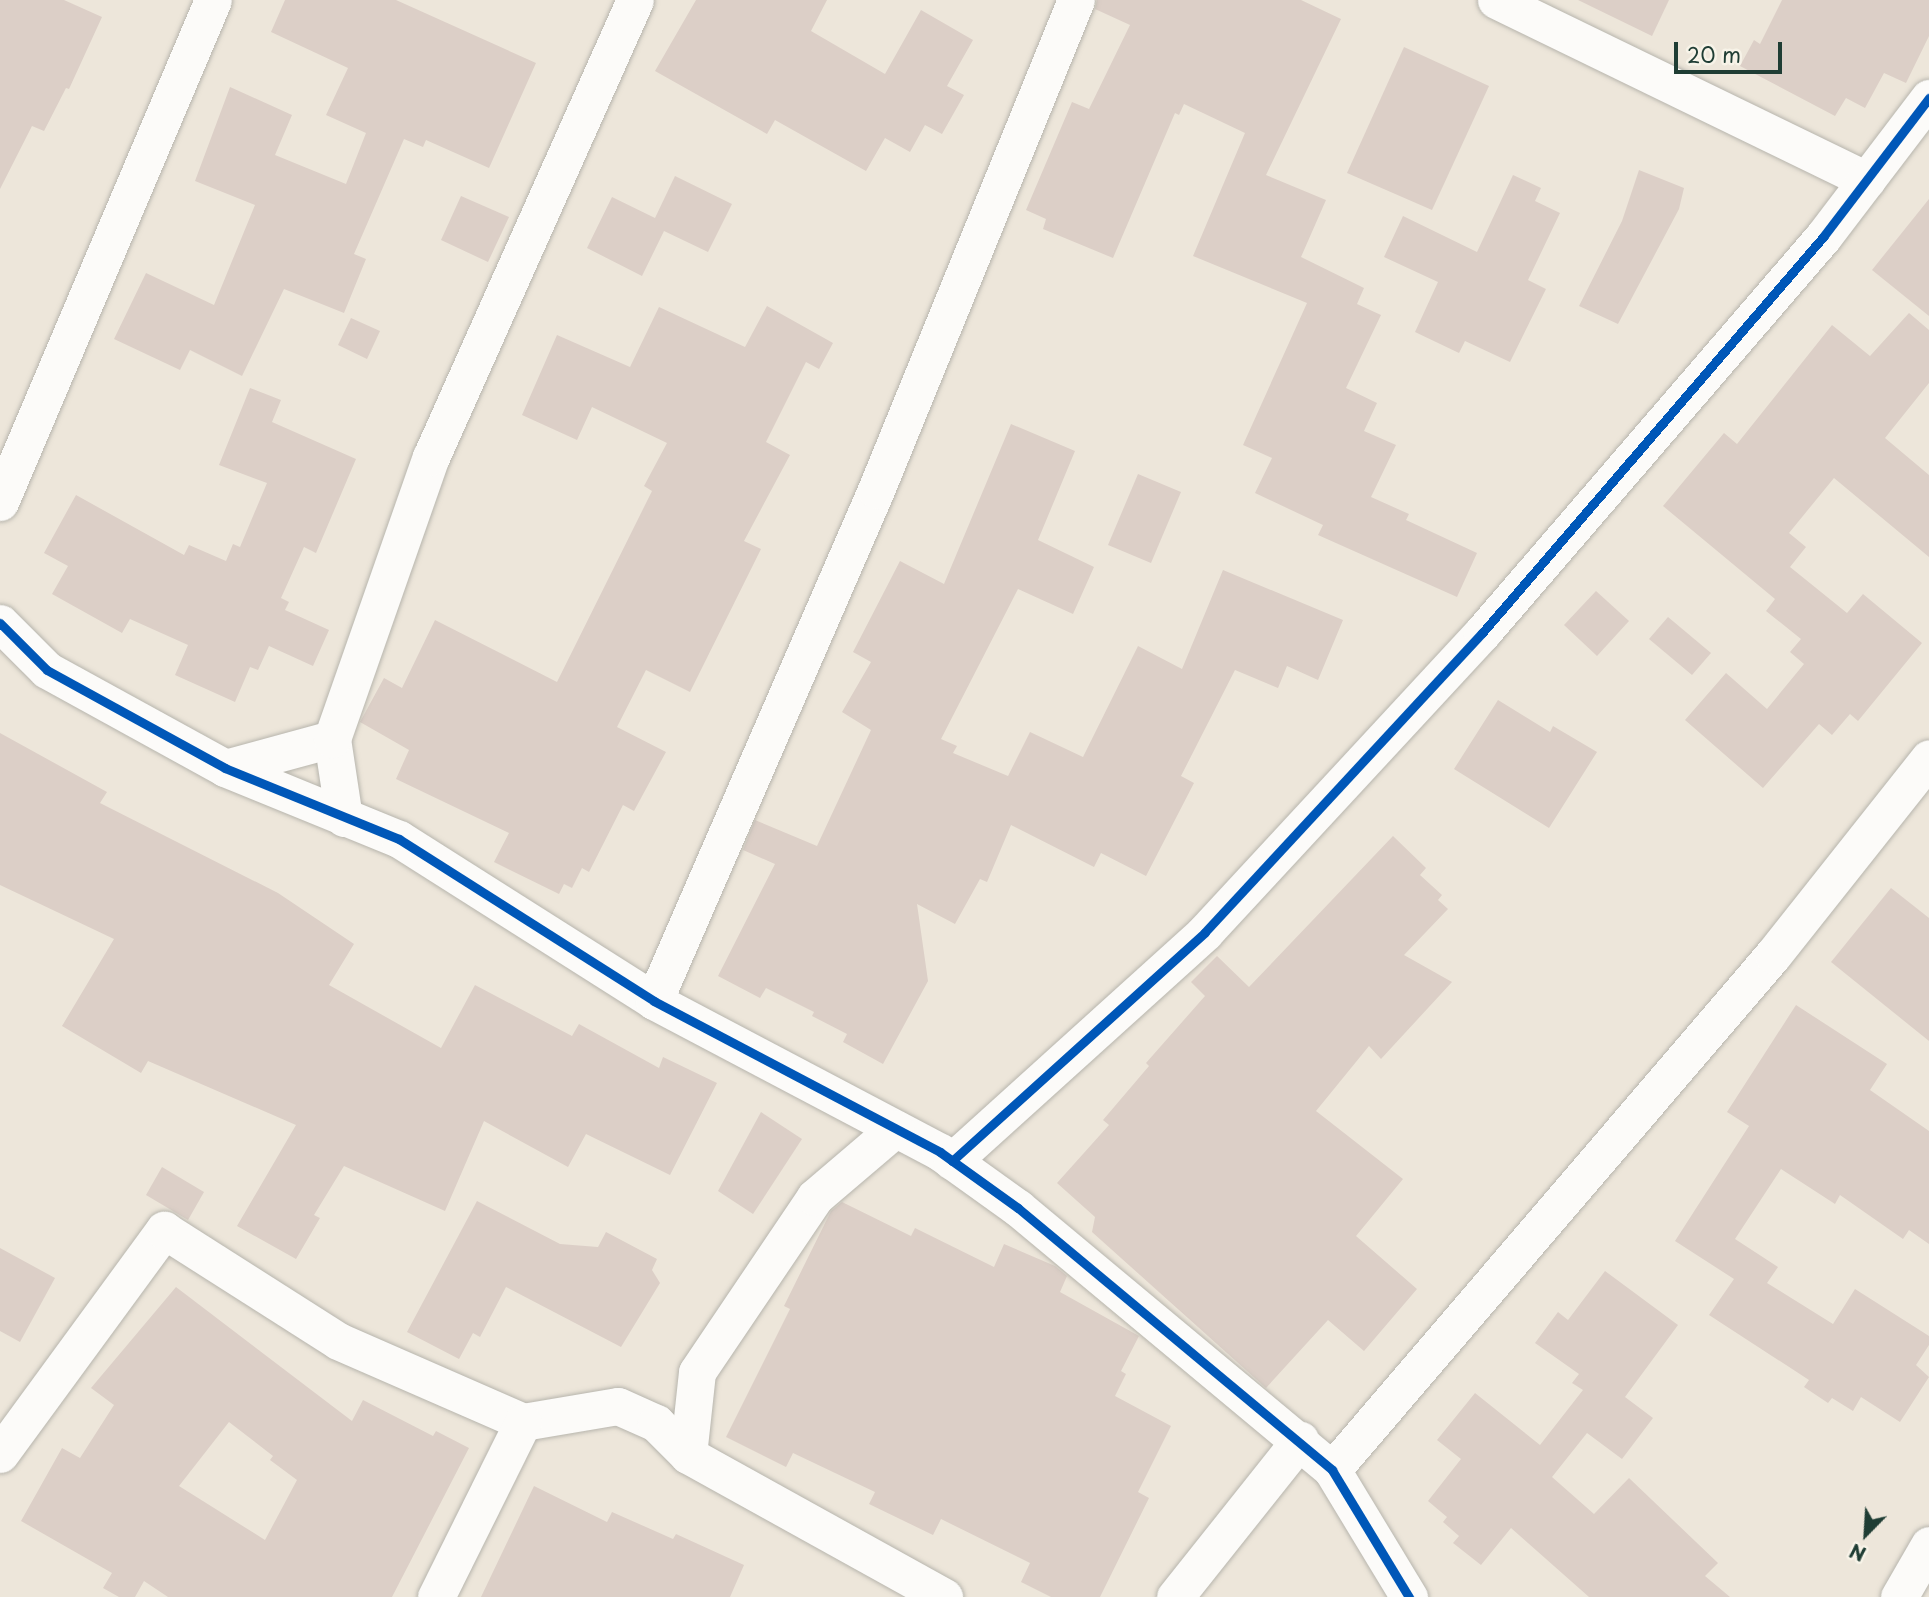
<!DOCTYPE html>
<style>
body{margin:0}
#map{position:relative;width:1929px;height:1597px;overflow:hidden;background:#ede6da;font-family:"Playpen Sans",sans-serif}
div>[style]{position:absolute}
.building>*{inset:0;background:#dccfc7}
.roads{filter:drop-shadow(0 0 2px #b7b5ad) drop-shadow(0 0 2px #b7b5ad)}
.minor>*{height:37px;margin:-18.5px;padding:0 18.5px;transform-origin:18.5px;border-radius:18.5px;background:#fcfbf9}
.cycleway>*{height:9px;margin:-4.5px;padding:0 4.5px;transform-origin:4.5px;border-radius:4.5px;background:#0057b8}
span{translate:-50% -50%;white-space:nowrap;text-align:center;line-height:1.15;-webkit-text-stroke:5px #f7f3e8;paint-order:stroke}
.north{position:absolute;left:1831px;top:1499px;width:70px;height:70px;-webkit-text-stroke:5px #f7f3e8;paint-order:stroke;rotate:204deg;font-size:19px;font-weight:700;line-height:28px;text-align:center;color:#1f3d34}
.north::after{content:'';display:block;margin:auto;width:24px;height:32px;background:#1f3d34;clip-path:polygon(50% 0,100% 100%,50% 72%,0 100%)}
.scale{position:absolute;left:1674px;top:42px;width:108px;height:32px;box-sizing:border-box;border:4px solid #1f3d34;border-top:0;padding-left:9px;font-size:21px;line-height:24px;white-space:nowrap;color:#1f3d34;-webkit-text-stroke:5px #f7f3e8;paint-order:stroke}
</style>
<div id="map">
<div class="building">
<i style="clip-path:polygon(0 0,64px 0,102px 17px,69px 89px,66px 88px,44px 131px,32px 126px,0 189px)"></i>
<i style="clip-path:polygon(285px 0,396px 0,536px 63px,489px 168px,426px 140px,423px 147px,404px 139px,354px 254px,366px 259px,344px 313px,284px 289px,242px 376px,190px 350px,180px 370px,114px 339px,146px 273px,214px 305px,255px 205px,195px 181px,230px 87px,292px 115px,275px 155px,346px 184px,366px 133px,326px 115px,348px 68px,271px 32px)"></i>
<i style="clip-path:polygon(696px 0,827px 0,811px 31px,885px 74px,921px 10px,973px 40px,947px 86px,964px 95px,942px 134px,925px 125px,910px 152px,885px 138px,866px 171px,775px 120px,767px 134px,655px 71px)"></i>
<i style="clip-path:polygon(1097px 0,1301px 0,1341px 19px,1266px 175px,1326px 200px,1301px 257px,1364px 288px,1357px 304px,1381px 315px,1346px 388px,1377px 403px,1364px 431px,1396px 445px,1371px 497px,1409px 514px,1406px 520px,1477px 553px,1457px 597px,1318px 535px,1323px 525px,1255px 493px,1272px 458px,1243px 445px,1307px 303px,1193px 256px,1245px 133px,1184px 104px,1179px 115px,1175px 113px,1113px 258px,1043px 229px,1046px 219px,1026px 210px,1072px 102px,1089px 109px,1130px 25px,1095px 9px)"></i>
<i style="clip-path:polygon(1578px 0,1669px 0,1652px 36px)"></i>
<i style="clip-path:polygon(1782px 0,1929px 0,1929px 36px,1906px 83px,1884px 73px,1865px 108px,1846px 98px,1835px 116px,1740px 66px,1754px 40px,1760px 44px)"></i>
<i style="clip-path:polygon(1404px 47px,1489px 86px,1432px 210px,1347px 173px)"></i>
<i style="clip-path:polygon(1639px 170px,1684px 188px,1679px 209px,1618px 324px,1579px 306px,1622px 221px)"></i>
<i style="clip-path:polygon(1513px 175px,1541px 188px,1535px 201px,1560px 213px,1528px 280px,1546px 289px,1510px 362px,1465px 341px,1459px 353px,1415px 332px,1438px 282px,1384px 257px,1403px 216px,1477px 252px)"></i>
<i style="clip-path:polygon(675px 176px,732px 204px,708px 252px,664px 231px,642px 276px,587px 248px,612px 197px,655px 218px)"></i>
<i style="clip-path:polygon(461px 196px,509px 217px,488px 262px,441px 240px)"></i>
<i style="clip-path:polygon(1929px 199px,1929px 316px,1872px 270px)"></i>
<i style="clip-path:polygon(767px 306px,833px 343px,819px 369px,806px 362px,766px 442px,790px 455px,744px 541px,761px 549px,690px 692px,646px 670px,617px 727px,666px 752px,634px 811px,623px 805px,589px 872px,582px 868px,572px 888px,564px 884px,559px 894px,494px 862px,509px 833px,396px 779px,409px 750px,360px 722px,384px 678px,402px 688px,435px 620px,557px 682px,652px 491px,644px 486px,667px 443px,592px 407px,577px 440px,522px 415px,557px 335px,630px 367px,659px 307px,745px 347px)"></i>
<i style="clip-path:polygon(1909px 313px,1929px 330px,1929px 383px,1885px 438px,1929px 475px,1929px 557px,1834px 478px,1789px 533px,1806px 547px,1790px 567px,1847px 613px,1863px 594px,1922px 643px,1858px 721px,1850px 714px,1832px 735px,1819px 724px,1763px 788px,1685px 720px,1726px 673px,1767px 709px,1804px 664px,1790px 652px,1801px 639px,1766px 611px,1775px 599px,1663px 506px,1724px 433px,1737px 444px,1832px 325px,1870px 356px)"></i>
<i style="clip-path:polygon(351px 318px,380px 331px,367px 359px,338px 345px)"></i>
<i style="clip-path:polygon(250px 388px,281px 400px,272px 422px,356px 459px,316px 553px,304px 547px,281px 598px,289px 602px,285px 610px,329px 630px,313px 666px,269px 646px,258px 670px,250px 667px,235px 702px,175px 675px,188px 645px,130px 619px,122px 633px,52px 594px,68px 566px,44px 553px,76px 495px,184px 555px,189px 545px,226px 561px,233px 544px,240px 547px,267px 483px,219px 465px)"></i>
<i style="clip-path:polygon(1011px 424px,1075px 451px,1038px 540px,1094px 567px,1073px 614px,1018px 589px,941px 739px,957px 746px,953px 753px,1008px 776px,1030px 732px,1083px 757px,1138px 646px,1182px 669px,1223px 570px,1343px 620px,1318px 680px,1287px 666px,1278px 688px,1235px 670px,1181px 776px,1194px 783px,1146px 876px,1101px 853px,1094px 867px,1011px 825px,987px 882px,980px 879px,955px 924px,917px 904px,928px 981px,883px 1064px,843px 1042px,847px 1034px,812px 1016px,814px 1012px,766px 988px,760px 998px,718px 976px,775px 864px,743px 850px,755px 820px,817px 846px,871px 730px,842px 712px,871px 662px,853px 652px,900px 561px,944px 584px)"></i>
<i style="clip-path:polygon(1138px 474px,1181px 492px,1151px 563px,1108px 545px)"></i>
<i style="clip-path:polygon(1596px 591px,1629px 621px,1597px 656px,1564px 625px)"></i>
<i style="clip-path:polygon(1668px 617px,1711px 653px,1692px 675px,1649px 639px)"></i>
<i style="clip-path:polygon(1498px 700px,1550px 732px,1553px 726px,1597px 752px,1549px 828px,1454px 769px)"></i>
<i style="clip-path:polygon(0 733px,107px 792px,100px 803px,278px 893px,354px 944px,329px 985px,441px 1048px,475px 985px,572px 1036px,579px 1024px,659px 1068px,663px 1057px,717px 1083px,670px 1175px,586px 1134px,568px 1167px,484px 1121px,445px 1211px,344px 1166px,314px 1215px,320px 1218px,296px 1259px,237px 1226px,296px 1125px,148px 1061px,141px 1073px,62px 1026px,114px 939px,0 885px)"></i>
<i style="clip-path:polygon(1393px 836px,1426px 868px,1420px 875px,1442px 895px,1438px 900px,1448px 909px,1404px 955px,1452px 982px,1381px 1059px,1369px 1046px,1316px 1111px,1403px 1179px,1356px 1236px,1417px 1289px,1364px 1351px,1328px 1320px,1266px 1388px,1092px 1232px,1095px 1217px,1057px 1183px,1109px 1125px,1103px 1120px,1149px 1066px,1146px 1063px,1205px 996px,1191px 982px,1217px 956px,1249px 987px)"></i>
<i style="clip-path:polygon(1891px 888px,1929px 918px,1929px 1041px,1831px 962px)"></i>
<i style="clip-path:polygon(1796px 1005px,1887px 1064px,1870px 1090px,1929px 1131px,1929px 1244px,1909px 1230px,1903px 1239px,1840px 1195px,1835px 1204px,1781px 1169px,1735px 1239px,1778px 1267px,1767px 1283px,1833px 1324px,1855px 1289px,1929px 1336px,1929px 1345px,1916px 1365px,1929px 1377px,1900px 1422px,1861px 1397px,1853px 1411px,1832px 1398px,1828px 1403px,1804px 1387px,1809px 1380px,1709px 1315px,1734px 1279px,1675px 1241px,1749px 1126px,1727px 1112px)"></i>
<i style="clip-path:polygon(761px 1112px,802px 1139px,753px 1214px,718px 1191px)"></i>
<i style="clip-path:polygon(162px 1167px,204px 1192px,188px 1220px,146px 1195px)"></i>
<i style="clip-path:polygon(477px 1201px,560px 1244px,598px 1247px,606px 1232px,657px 1259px,652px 1270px,660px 1283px,621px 1347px,506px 1287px,480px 1337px,473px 1333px,459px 1359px,407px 1332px)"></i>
<i style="clip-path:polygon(842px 1202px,911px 1236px,915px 1228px,994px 1267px,1004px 1244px,1055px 1266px,1067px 1276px,1060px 1292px,1139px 1336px,1121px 1371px,1126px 1374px,1115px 1396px,1171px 1426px,1138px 1492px,1149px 1498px,1100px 1597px,1051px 1597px,1021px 1582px,1030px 1563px,941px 1519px,933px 1535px,869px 1504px,875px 1492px,793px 1453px,786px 1467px,726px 1437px,790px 1309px,784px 1306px,831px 1211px)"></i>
<i style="clip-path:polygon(0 1248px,55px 1278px,20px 1342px,0 1331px)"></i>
<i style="clip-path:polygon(1605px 1271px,1678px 1325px,1625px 1397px,1653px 1418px,1622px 1459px,1587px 1433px,1552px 1477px,1594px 1514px,1629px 1478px,1718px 1563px,1705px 1576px,1730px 1597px,1589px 1597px,1511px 1528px,1481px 1565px,1453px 1543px,1459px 1536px,1443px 1522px,1447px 1517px,1428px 1501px,1461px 1459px,1437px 1440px,1475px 1393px,1540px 1445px,1583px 1390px,1572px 1383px,1579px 1374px,1535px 1343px,1558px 1312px,1568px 1320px)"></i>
<i style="clip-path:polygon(evenodd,176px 1287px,352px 1421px,363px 1400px,433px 1436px,436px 1431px,469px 1448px,392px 1597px,168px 1597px,144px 1581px,135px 1597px,119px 1597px,103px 1588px,112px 1573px,21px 1521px,62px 1448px,80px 1458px,114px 1405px,91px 1388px,176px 1287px,229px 1422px,273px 1456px,270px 1460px,297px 1480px,265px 1540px,179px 1486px,229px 1422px)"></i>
<i style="clip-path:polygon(534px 1486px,607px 1522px,612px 1512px,673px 1539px,676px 1534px,744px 1565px,730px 1597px,481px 1597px)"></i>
</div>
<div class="roads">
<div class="minor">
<i style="left:1496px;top:0;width:412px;rotate:25.9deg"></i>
<i style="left:0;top:502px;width:545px;rotate:-67.01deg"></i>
<i style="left:0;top:623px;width:66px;rotate:45deg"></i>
<i style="left:47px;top:670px;width:203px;rotate:28.8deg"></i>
<i style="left:225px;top:768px;width:188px;rotate:22.2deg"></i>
<i style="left:399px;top:839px;width:302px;rotate:32.4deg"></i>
<i style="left:654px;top:1001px;width:323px;rotate:27.8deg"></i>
<i style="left:940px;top:1152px;width:96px;rotate:35.7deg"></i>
<i style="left:1018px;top:1208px;width:409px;rotate:39.8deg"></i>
<i style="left:1332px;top:1470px;width:149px;rotate:58.8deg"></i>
<i style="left:225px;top:768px;width:111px;rotate:-15.2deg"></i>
<i style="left:344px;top:818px;width:80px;rotate:-98.6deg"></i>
<i style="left:332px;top:739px;width:299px;rotate:-70.7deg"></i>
<i style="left:431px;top:457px;width:500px;rotate:-65.94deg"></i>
<i style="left:654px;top:1001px;width:557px;rotate:-66.52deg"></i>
<i style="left:876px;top:490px;width:529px;rotate:-67.8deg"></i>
<i style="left:952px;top:1161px;width:341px;rotate:-42.1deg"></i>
<i style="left:1205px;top:932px;width:408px;rotate:-47.2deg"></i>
<i style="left:1482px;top:633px;width:523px;rotate:-49.27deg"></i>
<i style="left:1823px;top:237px;width:175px;rotate:-52.7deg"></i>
<i style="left:0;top:1454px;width:278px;rotate:-53.8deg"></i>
<i style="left:164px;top:1230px;width:206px;rotate:32.5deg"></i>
<i style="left:338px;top:1341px;width:202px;rotate:23.6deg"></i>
<i style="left:523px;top:1422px;width:96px;rotate:-9.6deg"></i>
<i style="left:618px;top:1406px;width:42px;rotate:24.1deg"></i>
<i style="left:656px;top:1423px;width:45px;rotate:45deg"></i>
<i style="left:688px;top:1455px;width:293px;rotate:29deg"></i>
<i style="left:688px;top:1455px;width:83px;rotate:-83.8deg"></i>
<i style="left:697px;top:1372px;width:211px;rotate:-56deg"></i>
<i style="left:815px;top:1197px;width:105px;rotate:-40.4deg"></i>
<i style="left:1332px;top:1470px;width:678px;rotate:-49.43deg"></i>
<i style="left:1773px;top:955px;width:251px;rotate:-51.6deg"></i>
<i style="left:436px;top:1597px;width:195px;rotate:-63.6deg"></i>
<i style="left:1175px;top:1597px;width:201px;rotate:-51.5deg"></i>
<i style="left:1899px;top:1597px;width:60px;rotate:-60deg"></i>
</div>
</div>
<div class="cycleway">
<i style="left:0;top:623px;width:66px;rotate:45deg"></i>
<i style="left:47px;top:670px;width:203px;rotate:28.8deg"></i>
<i style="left:225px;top:768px;width:188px;rotate:22.2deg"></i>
<i style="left:399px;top:839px;width:302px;rotate:32.4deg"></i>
<i style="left:654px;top:1001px;width:323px;rotate:27.8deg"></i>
<i style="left:940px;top:1152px;width:96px;rotate:35.7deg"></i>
<i style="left:1018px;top:1208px;width:409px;rotate:39.8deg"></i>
<i style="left:1332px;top:1470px;width:149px;rotate:58.8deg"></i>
<i style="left:952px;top:1161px;width:341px;rotate:-42.1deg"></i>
<i style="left:1205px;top:932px;width:408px;rotate:-47.2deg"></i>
<i style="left:1482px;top:633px;width:523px;rotate:-49.27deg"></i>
<i style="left:1823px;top:237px;width:175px;rotate:-52.7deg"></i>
</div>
<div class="north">N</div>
<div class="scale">20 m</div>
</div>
